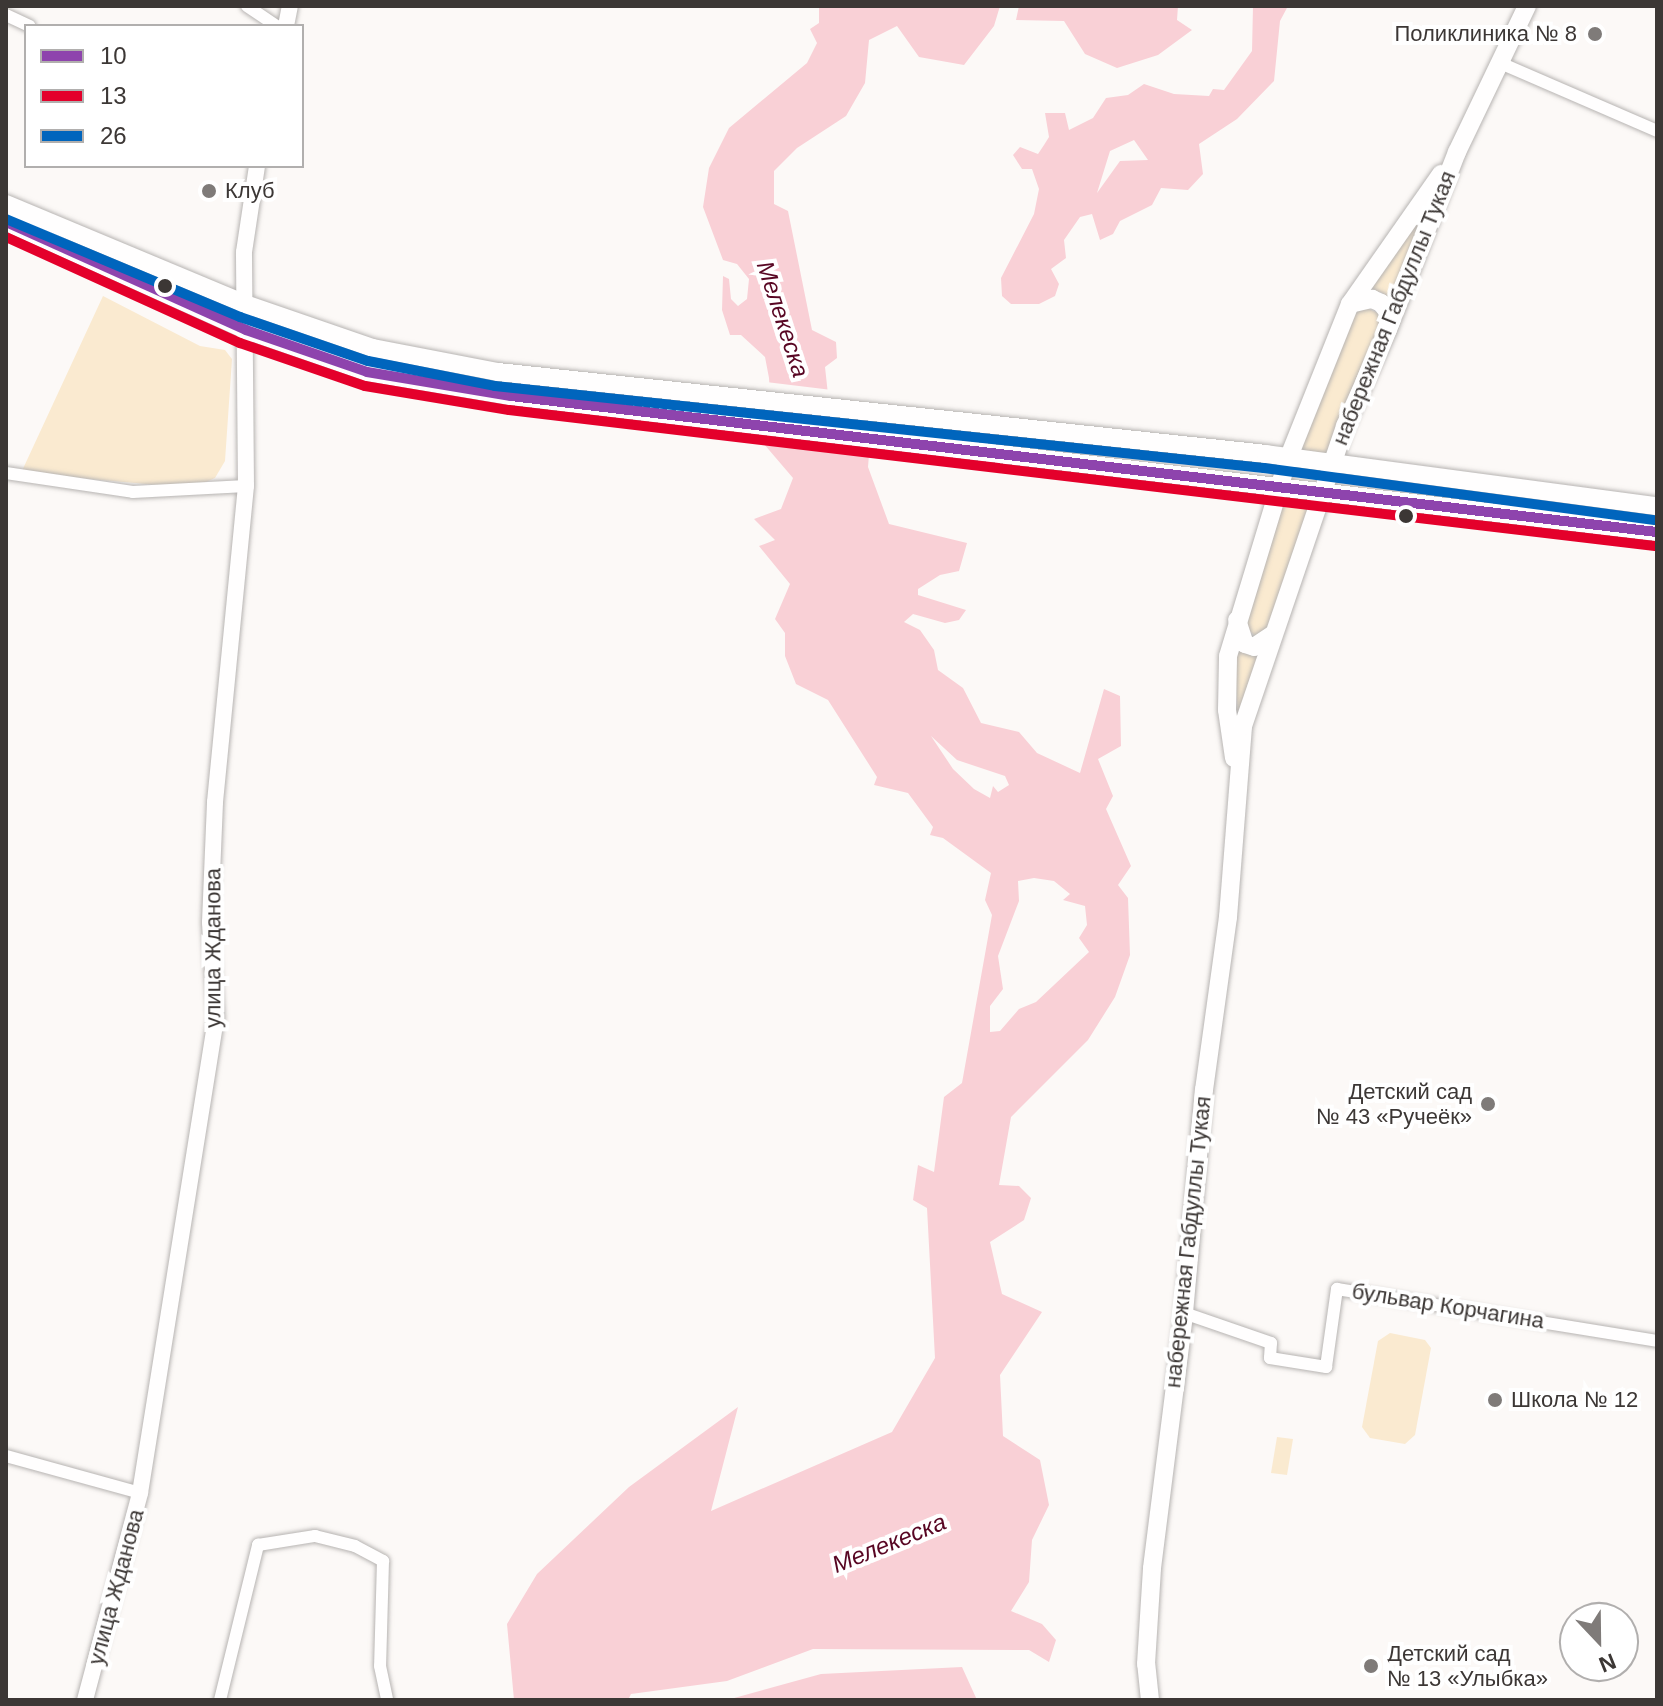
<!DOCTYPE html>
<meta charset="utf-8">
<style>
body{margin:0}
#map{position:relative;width:1663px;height:1706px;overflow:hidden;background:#fcf9f7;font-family:Helvetica,sans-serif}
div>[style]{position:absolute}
.green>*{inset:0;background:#faead0}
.water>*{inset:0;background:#f9d0d6}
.pier>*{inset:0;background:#fcf9f7}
.roads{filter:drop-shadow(0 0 2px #b7b4b2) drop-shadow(0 0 2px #b7b4b2)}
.minor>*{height:12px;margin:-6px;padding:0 6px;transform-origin:6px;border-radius:6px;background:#fffefe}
.tertiary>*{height:16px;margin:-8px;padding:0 8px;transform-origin:8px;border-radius:8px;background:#fffefe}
.secondary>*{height:18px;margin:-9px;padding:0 9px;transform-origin:9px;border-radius:9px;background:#fffefe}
.bus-1>*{height:10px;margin:-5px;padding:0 5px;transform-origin:5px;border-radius:5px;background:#8e44ad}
.bus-2>*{height:10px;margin:-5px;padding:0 5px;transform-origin:5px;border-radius:5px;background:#e4002b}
.bus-3>*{height:10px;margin:-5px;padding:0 5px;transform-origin:5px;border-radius:5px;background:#0065bd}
.dots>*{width:22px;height:22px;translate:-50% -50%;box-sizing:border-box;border:4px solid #fff;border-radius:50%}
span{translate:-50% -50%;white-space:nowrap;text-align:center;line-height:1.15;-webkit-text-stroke:8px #fff;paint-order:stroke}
.poi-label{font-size:22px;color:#3c3735}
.right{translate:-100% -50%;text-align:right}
.left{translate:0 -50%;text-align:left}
.street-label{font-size:22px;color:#3c3735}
.water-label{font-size:24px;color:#580623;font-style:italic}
.frame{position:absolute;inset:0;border:8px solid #3c3735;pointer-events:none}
.legend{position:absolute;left:24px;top:24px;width:280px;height:144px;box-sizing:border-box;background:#fff;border:2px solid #b1afae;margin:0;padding:10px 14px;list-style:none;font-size:24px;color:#3c3735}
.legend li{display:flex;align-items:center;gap:16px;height:40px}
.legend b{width:40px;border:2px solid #b1afae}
.north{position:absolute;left:1559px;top:1602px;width:80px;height:80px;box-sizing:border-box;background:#fff;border:2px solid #b1afae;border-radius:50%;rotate:158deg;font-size:22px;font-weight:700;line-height:32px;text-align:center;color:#3c3735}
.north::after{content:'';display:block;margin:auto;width:28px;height:36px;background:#7f7b79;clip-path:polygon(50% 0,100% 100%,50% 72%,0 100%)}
</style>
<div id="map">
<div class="green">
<i style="clip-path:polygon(1418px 221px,1423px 225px,1391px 301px,1381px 292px,1366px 291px)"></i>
<i style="clip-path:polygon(103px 296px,200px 346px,225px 350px,232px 359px,225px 461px,215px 478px,192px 488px,21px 473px)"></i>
<i style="clip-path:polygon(1366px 308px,1378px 313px,1379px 325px,1326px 455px,1300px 453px,1355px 311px)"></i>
<i style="clip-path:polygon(913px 425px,1265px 462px,1280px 465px,1276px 473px,912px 430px)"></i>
<i style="clip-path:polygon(1336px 473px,1657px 512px,1657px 522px,1333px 481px)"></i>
<i style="clip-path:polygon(1286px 489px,1313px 494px,1267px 631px,1256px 637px,1245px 626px)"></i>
<i style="clip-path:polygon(1239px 645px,1262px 650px,1239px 727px,1234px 658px)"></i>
<i style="clip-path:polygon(1390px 1333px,1425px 1340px,1431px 1348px,1415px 1435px,1405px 1444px,1370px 1438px,1362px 1427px,1378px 1341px)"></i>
<i style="clip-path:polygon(1277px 1437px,1293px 1439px,1287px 1475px,1271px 1473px)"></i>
</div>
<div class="water">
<i style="clip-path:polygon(evenodd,819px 6px,1000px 6px,994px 26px,964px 65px,919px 57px,897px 26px,869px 40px,865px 83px,846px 116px,797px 148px,774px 171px,774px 204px,788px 211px,812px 330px,836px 342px,837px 358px,825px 367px,832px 431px,871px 431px,868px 467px,889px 524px,967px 543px,959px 571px,940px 575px,918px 589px,918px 595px,966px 610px,959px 620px,945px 623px,913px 614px,904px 622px,920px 630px,934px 650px,938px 670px,963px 688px,981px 723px,1019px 732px,1037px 753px,1080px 773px,1104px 689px,1120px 696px,1121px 746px,1098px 759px,1113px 796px,1106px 809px,1131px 866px,1118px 885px,1128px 898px,1130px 955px,1115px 997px,1088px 1040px,1011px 1117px,999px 1185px,1019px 1186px,1031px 1198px,1024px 1220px,990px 1242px,1002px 1294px,1042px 1312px,1000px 1375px,1003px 1436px,1040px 1460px,1049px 1505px,1032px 1540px,1029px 1582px,1011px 1611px,1042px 1624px,1056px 1640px,1049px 1662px,1029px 1650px,813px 1649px,727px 1681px,631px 1694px,628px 1700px,514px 1700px,507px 1624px,537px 1574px,629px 1487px,738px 1407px,711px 1511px,892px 1432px,935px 1358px,927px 1208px,913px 1200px,918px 1165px,934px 1172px,944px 1097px,962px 1083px,992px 915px,985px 900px,991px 873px,943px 838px,930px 835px,933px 827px,908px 793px,874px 785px,877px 777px,828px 700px,796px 684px,785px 656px,785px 633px,775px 619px,790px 584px,759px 546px,775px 540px,754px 519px,781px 509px,793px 478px,745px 422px,771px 409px,769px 378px,765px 357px,741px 335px,730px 335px,722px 310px,723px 276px,729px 279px,731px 299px,738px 306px,747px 299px,749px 279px,737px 264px,723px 260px,703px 207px,709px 168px,729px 128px,807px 63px,817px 43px,810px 29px,819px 23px,819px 6px,931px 736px,957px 760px,1005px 776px,1009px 785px,998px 792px,993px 786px,990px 798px,974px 789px,953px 769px,931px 736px,819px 6px,1034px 878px,1054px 881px,1070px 894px,1063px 900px,1085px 906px,1087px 925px,1079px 938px,1089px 952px,1036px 1002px,1019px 1009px,1000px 1031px,990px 1032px,990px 1006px,1003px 989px,998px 956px,1019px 901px,1018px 881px,1034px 878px)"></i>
<i style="clip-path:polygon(1019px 6px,1178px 6px,1177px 20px,1192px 30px,1158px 55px,1117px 68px,1085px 54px,1064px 21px,1016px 20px)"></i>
<i style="clip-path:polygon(evenodd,1253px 6px,1288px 6px,1280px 21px,1274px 81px,1237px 119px,1199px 144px,1203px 174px,1188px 190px,1161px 188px,1152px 205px,1120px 221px,1113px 234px,1100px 240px,1092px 214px,1080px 217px,1064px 240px,1066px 258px,1051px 269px,1059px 284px,1055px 296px,1039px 304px,1011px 304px,1002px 296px,1001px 278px,1034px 214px,1039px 189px,1032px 169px,1022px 169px,1013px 155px,1020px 147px,1038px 154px,1044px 145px,1049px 137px,1045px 113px,1065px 113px,1069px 130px,1093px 118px,1106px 98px,1128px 95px,1144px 84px,1174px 94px,1209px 96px,1213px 89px,1224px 90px,1252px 51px,1253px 6px,1134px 140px,1148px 160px,1120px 161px,1097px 193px,1110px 151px,1134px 140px)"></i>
<i style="clip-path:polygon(962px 1667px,977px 1700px,727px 1700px,821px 1674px)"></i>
</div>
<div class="pier">
<i style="clip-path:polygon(766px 382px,832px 390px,835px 416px,767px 406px)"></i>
<i style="clip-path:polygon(754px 413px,835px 421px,836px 427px,872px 427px,874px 451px,754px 439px,742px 424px)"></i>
</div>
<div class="roads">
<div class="minor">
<i style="left:247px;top:6px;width:36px;rotate:34deg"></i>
<i style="left:6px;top:15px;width:26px;rotate:25deg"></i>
<i style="left:1500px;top:63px;width:171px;rotate:23.4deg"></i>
<i style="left:6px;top:473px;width:128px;rotate:8.5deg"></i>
<i style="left:133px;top:492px;width:113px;rotate:-3deg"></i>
<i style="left:1184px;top:1313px;width:92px;rotate:19deg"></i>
<i style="left:1271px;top:1343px;width:15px;rotate:94deg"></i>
<i style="left:1270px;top:1358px;width:57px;rotate:9.1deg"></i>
<i style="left:1326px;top:1367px;width:79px;rotate:-82deg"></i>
<i style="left:1337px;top:1289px;width:324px;rotate:9.2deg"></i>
<i style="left:6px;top:1456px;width:139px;rotate:15.4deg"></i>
<i style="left:220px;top:1700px;width:160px;rotate:-76.2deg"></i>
<i style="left:258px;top:1545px;width:58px;rotate:-9deg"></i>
<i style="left:315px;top:1536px;width:41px;rotate:14deg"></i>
<i style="left:355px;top:1546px;width:32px;rotate:28deg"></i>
<i style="left:383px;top:1561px;width:105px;rotate:91.6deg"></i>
<i style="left:380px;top:1666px;width:35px;rotate:78deg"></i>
</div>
<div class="tertiary">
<i style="left:286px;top:26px;width:20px;rotate:-79deg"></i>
<i style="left:85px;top:1700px;width:214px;rotate:-75.1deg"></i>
<i style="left:140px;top:1493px;width:481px;rotate:-80.9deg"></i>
<i style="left:216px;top:1018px;width:96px;rotate:-93.6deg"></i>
<i style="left:210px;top:922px;width:120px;rotate:-87.6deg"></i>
<i style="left:215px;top:802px;width:318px;rotate:-84.4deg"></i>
<i style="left:246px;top:486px;width:234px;rotate:-90.5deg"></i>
<i style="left:244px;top:252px;width:87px;rotate:-81.4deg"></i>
</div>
<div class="secondary">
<i style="left:6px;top:204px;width:259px;rotate:22.7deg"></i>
<i style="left:245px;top:304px;width:135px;rotate:19deg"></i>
<i style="left:373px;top:348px;width:127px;rotate:10.9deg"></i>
<i style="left:498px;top:372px;width:772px;rotate:6.09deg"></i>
<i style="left:1266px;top:454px;width:394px;rotate:7.6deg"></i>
<i style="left:6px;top:222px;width:263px;rotate:24.2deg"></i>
<i style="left:246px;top:330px;width:128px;rotate:19.1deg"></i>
<i style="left:367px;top:372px;width:146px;rotate:9.5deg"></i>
<i style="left:511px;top:396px;width:1154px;rotate:6.77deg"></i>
<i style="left:1350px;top:304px;width:23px;rotate:-13deg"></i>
<i style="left:1372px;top:299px;width:10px;rotate:24deg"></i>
<i style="left:1381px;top:303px;width:11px;rotate:52deg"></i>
<i style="left:1388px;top:312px;width:15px;rotate:90deg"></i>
<i style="left:1237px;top:620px;width:25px;rotate:72deg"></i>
<i style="left:1245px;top:644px;width:9px;rotate:18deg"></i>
<i style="left:1254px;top:647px;width:23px;rotate:-34deg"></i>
<i style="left:1234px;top:758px;width:49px;rotate:-98.3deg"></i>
<i style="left:1227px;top:710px;width:54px;rotate:-88.9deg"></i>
<i style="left:1228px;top:656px;width:206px;rotate:-73.1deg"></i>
<i style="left:1288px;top:459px;width:167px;rotate:-68.2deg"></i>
<i style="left:1350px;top:304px;width:159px;rotate:-55deg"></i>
<i style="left:1150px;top:1700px;width:36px;rotate:-96deg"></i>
<i style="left:1146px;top:1664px;width:96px;rotate:-86.4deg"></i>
<i style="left:1152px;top:1568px;width:257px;rotate:-82.8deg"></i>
<i style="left:1184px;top:1313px;width:224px;rotate:-84.9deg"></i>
<i style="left:1204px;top:1090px;width:175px;rotate:-82.1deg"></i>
<i style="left:1228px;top:917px;width:192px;rotate:-85.5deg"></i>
<i style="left:1243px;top:726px;width:317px;rotate:-71.2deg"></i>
<i style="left:1345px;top:426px;width:106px;rotate:-66.1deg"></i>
<i style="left:1388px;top:329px;width:190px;rotate:-68.7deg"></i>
<i style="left:1457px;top:152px;width:162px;rotate:-64.4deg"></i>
</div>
</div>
<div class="bus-1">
<i style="left:6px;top:222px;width:263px;rotate:24.2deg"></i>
<i style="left:246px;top:330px;width:128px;rotate:19.1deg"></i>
<i style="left:367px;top:372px;width:146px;rotate:9.5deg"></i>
<i style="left:511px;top:396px;width:1154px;rotate:6.77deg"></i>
</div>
<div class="bus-2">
<i style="left:6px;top:237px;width:257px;rotate:24.4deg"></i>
<i style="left:240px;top:343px;width:132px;rotate:19deg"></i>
<i style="left:365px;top:386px;width:146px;rotate:9.5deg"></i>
<i style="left:509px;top:410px;width:1154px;rotate:6.77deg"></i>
</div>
<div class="bus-3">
<i style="left:6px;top:219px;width:254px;rotate:22.7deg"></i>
<i style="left:240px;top:317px;width:135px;rotate:19deg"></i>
<i style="left:368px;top:361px;width:129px;rotate:11.1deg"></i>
<i style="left:495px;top:386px;width:773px;rotate:6.09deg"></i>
<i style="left:1264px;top:468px;width:394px;rotate:7.6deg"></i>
</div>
<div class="dots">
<i style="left:1595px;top:34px;background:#7f7b79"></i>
<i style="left:209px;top:191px;background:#7f7b79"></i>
<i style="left:165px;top:286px;background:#3c3735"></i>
<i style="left:1406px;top:516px;background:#3c3735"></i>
<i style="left:1488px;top:1104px;background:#7f7b79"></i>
<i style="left:1495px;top:1400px;background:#7f7b79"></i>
<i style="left:1371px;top:1666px;background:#7f7b79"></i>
</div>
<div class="poi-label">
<span class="right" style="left:1577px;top:34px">Поликлиника № 8</span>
<span class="left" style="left:225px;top:191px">Клуб</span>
<span class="right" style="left:1472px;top:1104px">Детский сад<br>№ 43 «Ручеёк»</span>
<span class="left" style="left:1511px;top:1400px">Школа № 12</span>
<span class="left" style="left:1387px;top:1666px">Детский сад<br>№ 13 «Улыбка»</span>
</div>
<div class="street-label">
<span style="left:1394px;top:308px;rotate:-68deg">набережная Габдуллы Тукая</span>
<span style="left:213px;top:948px;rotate:-90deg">улица Жданова</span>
<span style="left:1188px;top:1242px;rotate:-84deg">набережная Габдуллы Тукая</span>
<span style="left:1448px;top:1306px;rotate:9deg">бульвар Корчагина</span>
<span style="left:116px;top:1587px;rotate:-75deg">улица Жданова</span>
</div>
<div class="water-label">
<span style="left:783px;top:319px;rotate:72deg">Мелекеска</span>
<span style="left:889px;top:1543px;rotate:-22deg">Мелекеска</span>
</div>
<div class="frame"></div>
<ul class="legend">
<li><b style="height:10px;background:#8e44ad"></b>10</li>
<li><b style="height:10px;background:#e4002b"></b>13</li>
<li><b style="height:10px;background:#0065bd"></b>26</li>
</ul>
<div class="north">N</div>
</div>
